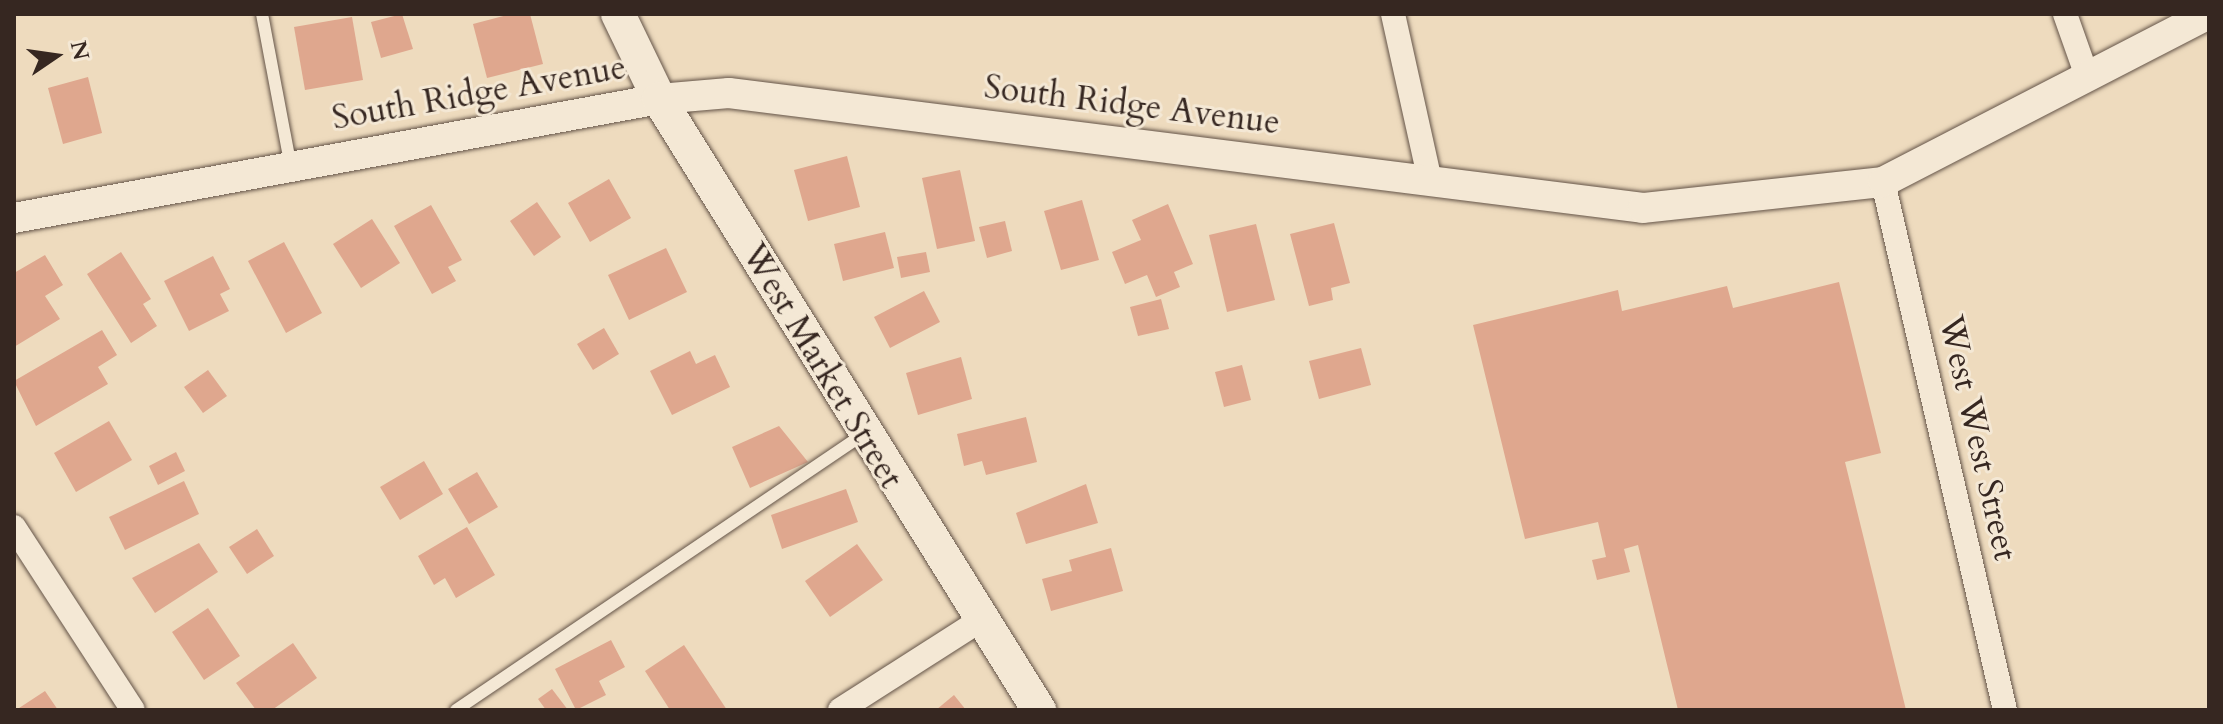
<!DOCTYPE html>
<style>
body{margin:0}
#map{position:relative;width:2223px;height:724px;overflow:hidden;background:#eedbbe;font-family:Cardo,serif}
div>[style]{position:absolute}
.building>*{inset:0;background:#dfa78e}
.roads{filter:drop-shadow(0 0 2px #645448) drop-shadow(0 0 2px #645448)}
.service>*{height:12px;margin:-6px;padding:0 6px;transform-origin:6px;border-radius:6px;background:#f4e8d5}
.minor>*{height:24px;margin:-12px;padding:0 12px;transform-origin:12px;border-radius:12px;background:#f4e8d5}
.tertiary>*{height:30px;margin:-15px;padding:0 15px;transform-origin:15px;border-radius:15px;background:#f4e8d5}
.secondary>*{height:34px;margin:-17px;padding:0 17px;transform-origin:17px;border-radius:17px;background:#f4e8d5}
span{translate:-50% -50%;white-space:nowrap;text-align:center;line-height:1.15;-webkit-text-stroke:6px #f4e8d5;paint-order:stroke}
.street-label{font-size:34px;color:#362721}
.frame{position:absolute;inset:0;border:16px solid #362721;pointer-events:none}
.north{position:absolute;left:16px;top:16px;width:80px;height:80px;-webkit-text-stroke:6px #f4e8d5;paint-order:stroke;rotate:77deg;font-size:22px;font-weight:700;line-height:32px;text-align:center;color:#362721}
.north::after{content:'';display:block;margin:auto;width:28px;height:36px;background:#362721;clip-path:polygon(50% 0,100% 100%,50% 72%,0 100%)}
</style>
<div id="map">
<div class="building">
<i style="clip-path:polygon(402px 14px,413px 49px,381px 58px,371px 22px)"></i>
<i style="clip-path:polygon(511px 14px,530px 14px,543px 64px,487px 78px,473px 24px)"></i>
<i style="clip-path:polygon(352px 17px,363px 80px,305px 90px,294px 27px)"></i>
<i style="clip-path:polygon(88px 77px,102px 133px,63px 144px,48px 88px)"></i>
<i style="clip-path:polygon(847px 156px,860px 207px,808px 221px,794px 170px)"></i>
<i style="clip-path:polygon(960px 170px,975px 241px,937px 249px,922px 178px)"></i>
<i style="clip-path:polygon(609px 179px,631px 218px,590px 242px,568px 203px)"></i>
<i style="clip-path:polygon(1082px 200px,1099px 260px,1061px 270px,1044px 211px)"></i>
<i style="clip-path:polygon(537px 202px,561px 237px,534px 256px,510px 221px)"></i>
<i style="clip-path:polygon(1168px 204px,1193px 264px,1174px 272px,1180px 287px,1156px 297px,1147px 275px,1125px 284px,1112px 252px,1141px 240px,1132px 220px)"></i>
<i style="clip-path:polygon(431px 205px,462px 260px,448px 267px,456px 281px,432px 294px,394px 226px)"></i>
<i style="clip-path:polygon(372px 219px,400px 263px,361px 288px,333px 244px)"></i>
<i style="clip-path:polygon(1005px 221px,1012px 251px,987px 258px,979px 227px)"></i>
<i style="clip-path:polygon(1334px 223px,1350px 283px,1331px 288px,1333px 300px,1309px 306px,1290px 234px)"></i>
<i style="clip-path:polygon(1256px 224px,1275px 300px,1227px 312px,1209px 235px)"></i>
<i style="clip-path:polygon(885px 232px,894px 268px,843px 281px,834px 244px)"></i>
<i style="clip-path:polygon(284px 242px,322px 313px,286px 333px,248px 261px)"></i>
<i style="clip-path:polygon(666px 248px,687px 292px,629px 320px,608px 275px)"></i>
<i style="clip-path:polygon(121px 252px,151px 299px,143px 304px,157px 326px,131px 343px,87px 274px)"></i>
<i style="clip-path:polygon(926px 252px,930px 272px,901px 278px,897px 257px)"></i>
<i style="clip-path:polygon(45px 255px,63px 285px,45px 296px,60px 319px,14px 347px,14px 273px)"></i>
<i style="clip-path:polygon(213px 256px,230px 289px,220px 294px,229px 311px,189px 331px,164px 281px)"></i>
<i style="clip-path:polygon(1839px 282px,1881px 453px,1845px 462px,1906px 710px,1678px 710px,1638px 545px,1624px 549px,1630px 572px,1597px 580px,1592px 560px,1606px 557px,1598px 522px,1525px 539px,1473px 325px,1618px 290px,1622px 311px,1727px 286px,1733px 308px)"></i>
<i style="clip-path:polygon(924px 291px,940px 322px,890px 348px,874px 317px)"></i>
<i style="clip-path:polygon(1161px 299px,1169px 329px,1138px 336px,1130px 307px)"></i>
<i style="clip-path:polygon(604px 328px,619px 354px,593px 370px,577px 344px)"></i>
<i style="clip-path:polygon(102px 330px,117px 355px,98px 367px,108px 384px,36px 426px,14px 381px)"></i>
<i style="clip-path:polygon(1361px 348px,1371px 385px,1319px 399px,1309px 361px)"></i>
<i style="clip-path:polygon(690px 351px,696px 364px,715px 355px,730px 387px,672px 415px,650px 371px)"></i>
<i style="clip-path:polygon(961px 357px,972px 399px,918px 415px,906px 373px)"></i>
<i style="clip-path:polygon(1242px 365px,1251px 400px,1224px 407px,1215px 372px)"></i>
<i style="clip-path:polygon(208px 370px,227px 396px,203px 413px,184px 387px)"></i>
<i style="clip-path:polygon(1026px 417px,1037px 462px,986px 475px,982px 461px,964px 466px,957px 434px)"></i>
<i style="clip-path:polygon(109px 421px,132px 460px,76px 492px,54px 453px)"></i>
<i style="clip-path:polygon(779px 426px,808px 462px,750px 488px,732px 447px)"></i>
<i style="clip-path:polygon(176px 452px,185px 471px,158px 485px,149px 466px)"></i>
<i style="clip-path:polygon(424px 461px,443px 494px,400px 520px,380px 487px)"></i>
<i style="clip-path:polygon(477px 472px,498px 507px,469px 524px,448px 489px)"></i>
<i style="clip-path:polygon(184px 481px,199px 514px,125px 550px,109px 517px)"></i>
<i style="clip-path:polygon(1086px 484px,1098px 523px,1026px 544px,1016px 513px)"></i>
<i style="clip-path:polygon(846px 489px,858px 522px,782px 549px,771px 515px)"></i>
<i style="clip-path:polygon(467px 527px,495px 575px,456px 598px,445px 578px,434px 585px,418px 556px)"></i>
<i style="clip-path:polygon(257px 529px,274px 556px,247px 574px,229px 547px)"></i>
<i style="clip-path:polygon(199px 543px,218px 572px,155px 613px,132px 578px)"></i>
<i style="clip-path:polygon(857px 544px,883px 580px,830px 617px,805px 581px)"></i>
<i style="clip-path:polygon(1111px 548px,1123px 591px,1051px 611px,1042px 579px,1072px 571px,1069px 560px)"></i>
<i style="clip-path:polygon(208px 608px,240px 656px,204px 680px,172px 632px)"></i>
<i style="clip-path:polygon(611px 640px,625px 667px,599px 681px,606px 695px,576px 710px,555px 669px)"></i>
<i style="clip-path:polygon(293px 643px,317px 678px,272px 710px,256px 710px,236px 683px)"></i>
<i style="clip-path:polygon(684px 645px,727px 710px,670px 710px,645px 671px)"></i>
<i style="clip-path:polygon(552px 689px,568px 710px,546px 710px,538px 699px)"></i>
<i style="clip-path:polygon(45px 691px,58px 710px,16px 710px)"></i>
<i style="clip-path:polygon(954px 695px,966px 710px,936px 710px)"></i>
</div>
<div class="roads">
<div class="service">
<i style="left:262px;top:14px;width:156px;rotate:79.3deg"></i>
<i style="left:456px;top:710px;width:493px;rotate:-34.1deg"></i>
</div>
<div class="minor">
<i style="left:1393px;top:14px;width:171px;rotate:77.5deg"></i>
<i style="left:2065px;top:14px;width:66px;rotate:70.5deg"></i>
<i style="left:1883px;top:182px;width:542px;rotate:76.99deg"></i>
<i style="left:14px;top:527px;width:218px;rotate:57deg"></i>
<i style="left:840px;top:710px;width:165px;rotate:-32.6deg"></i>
</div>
<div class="tertiary">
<i style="left:14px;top:218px;width:656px;rotate:-10.45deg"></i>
<i style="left:659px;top:99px;width:70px;rotate:-4.9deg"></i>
<i style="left:729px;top:93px;width:921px;rotate:7.17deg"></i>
<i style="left:1643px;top:208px;width:241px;rotate:-6.2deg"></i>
<i style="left:1883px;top:182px;width:367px;rotate:-27.3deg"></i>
</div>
<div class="secondary">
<i style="left:618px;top:14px;width:94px;rotate:64.2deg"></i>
<i style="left:659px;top:99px;width:720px;rotate:58.12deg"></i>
</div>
</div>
<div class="street-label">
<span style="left:479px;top:93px;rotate:-10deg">South Ridge Avenue</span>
<span style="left:1132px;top:105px;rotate:7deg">South Ridge Avenue</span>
<span style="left:822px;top:366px;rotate:59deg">West Market Street</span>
<span style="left:1978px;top:438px;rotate:77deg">West West Street</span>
</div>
<div class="frame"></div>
<div class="north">N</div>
</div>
